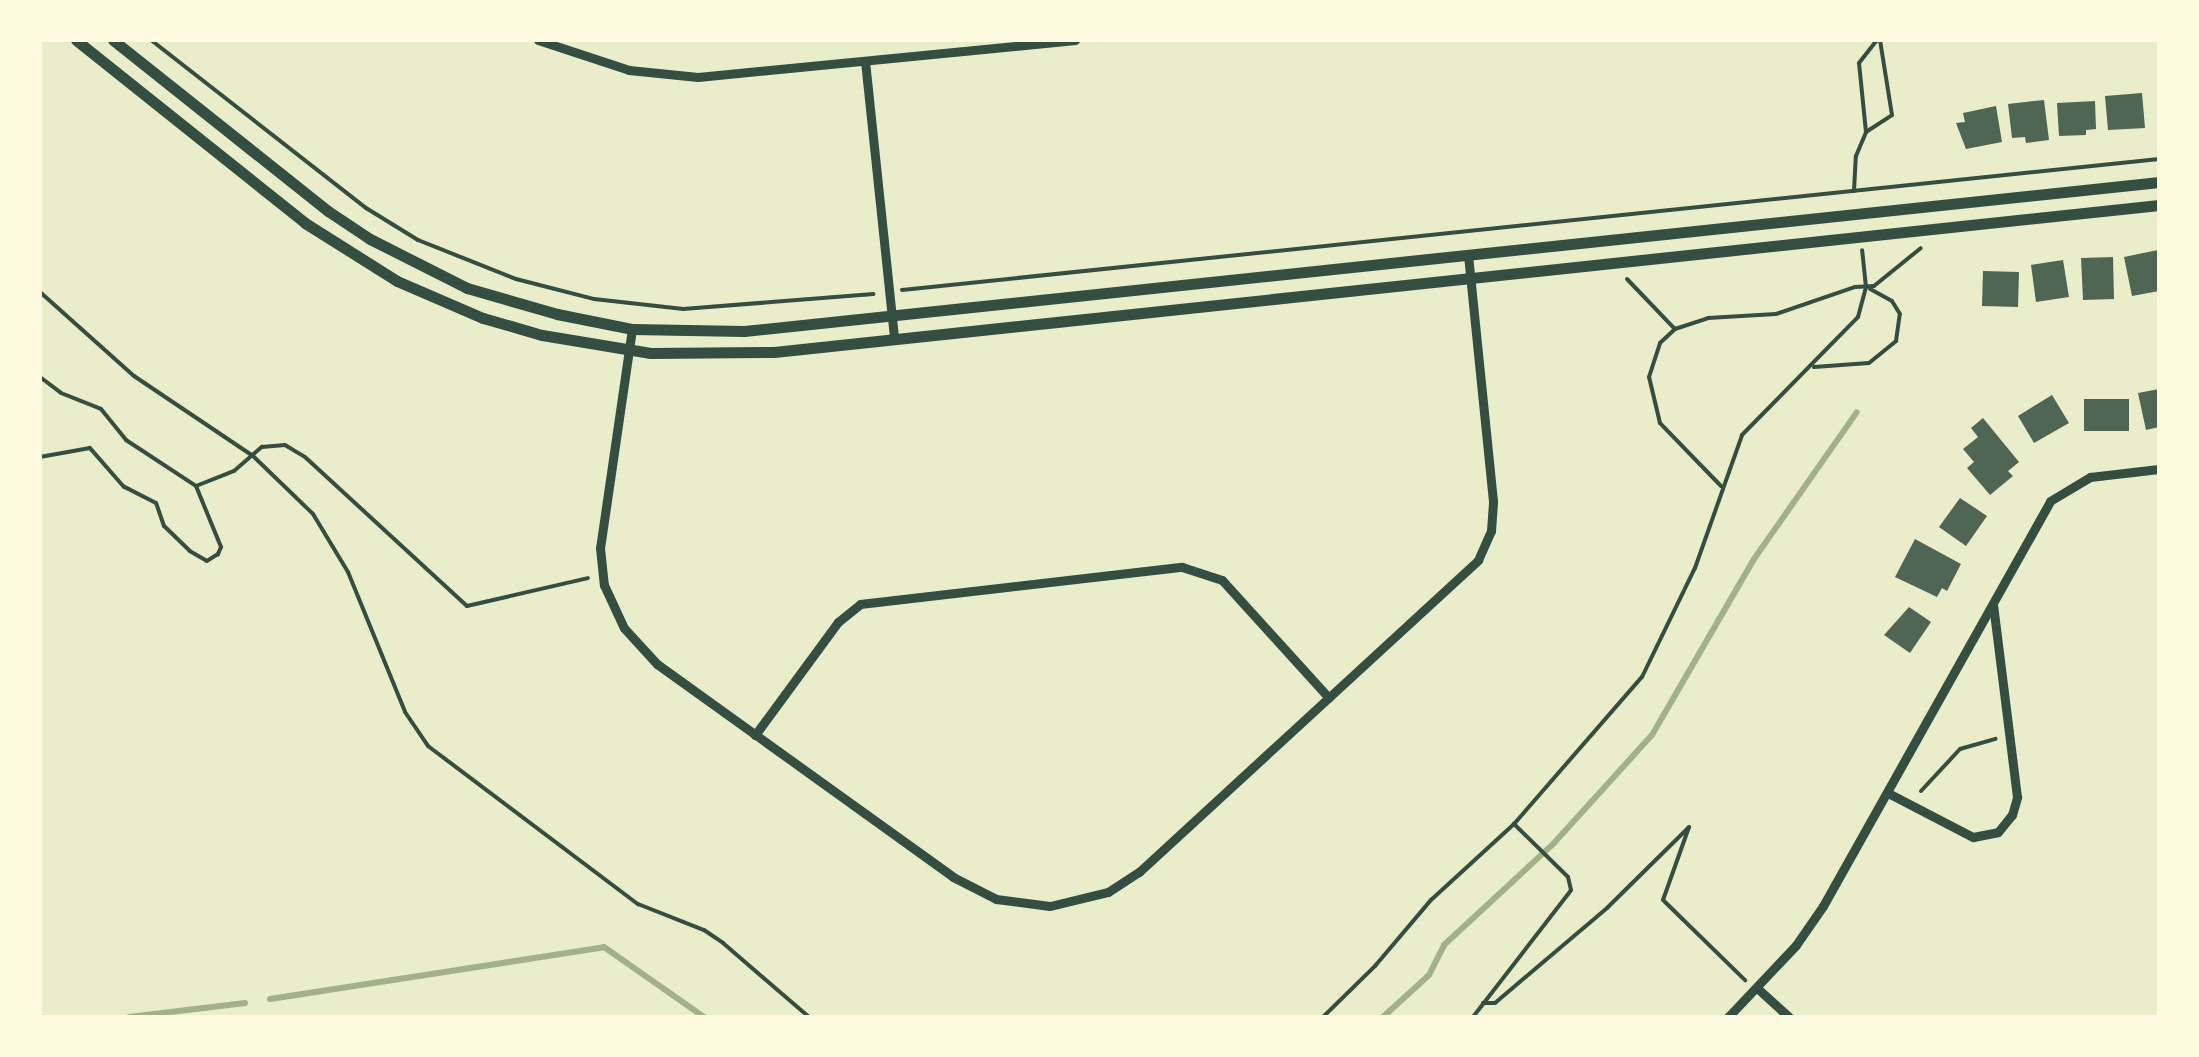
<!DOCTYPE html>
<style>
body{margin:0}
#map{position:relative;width:2199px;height:1057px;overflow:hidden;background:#e9edc9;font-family:Rubik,sans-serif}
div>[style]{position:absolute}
.stream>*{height:6px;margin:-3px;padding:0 3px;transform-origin:3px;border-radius:3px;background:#a3b18a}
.building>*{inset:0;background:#4f6655}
.path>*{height:4px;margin:-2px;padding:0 2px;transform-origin:2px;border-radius:2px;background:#344e41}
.minor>*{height:9px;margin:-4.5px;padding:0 4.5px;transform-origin:4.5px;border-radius:4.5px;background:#344e41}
.tertiary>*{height:11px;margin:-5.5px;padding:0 5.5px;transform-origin:5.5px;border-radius:5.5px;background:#344e41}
span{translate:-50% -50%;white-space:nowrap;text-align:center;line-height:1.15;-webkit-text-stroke:8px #fefae0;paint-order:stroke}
.frame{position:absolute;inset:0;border:42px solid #fefae0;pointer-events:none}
</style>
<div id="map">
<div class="stream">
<i style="left:270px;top:999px;width:338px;rotate:-8.8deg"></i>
<i style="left:604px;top:947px;width:122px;rotate:35deg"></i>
<i style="left:129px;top:1017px;width:117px;rotate:-6.9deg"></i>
<i style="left:1383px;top:1017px;width:62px;rotate:-42.4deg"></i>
<i style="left:1429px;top:975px;width:34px;rotate:-63deg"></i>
<i style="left:1444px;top:945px;width:150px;rotate:-42.8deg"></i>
<i style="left:1554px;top:843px;width:146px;rotate:-47.8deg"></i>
<i style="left:1652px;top:735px;width:203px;rotate:-59.9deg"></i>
<i style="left:1754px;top:559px;width:179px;rotate:-55deg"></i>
</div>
<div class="building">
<i style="clip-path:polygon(2142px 93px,2145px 128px,2108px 130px,2105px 96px)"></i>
<i style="clip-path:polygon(2044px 100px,2049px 140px,2026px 143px,2025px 137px,2012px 138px,2008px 104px)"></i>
<i style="clip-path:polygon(2095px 101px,2096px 129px,2086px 130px,2086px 135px,2059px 136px,2057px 103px)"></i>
<i style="clip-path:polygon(1996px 106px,2002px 142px,1966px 149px,1956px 123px,1965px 122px,1963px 113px)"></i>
<i style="clip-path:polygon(2158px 250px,2159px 291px,2132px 296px,2124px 257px)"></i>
<i style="clip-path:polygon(2113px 257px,2114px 299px,2083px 300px,2081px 258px)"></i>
<i style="clip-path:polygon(2063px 260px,2069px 297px,2036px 302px,2031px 265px)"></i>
<i style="clip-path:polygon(1983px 271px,2019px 272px,2018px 307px,1982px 306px)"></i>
<i style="clip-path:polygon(2159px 389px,2159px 427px,2146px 430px,2138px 393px)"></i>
<i style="clip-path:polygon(2052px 395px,2069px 423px,2034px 443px,2018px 416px)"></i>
<i style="clip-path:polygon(2084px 399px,2129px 399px,2129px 431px,2084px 431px)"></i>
<i style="clip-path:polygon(1983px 418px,2019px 462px,2008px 471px,2013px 476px,1990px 495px,1967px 468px,1974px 462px,1963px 449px,1978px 437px,1971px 428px)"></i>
<i style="clip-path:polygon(1960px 498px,1987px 516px,1966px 546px,1939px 527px)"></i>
<i style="clip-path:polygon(1915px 539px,1961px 564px,1947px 591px,1942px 588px,1937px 597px,1895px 577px)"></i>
<i style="clip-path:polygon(1909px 607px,1931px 622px,1910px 653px,1884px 635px)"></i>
</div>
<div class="path">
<i style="left:151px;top:40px;width:273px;rotate:38deg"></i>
<i style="left:366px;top:208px;width:61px;rotate:31.6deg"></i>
<i style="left:418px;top:240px;width:105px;rotate:21.7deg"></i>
<i style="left:516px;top:279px;width:81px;rotate:14.4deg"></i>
<i style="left:594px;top:299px;width:90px;rotate:6.4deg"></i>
<i style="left:683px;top:309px;width:191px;rotate:-4.5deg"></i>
<i style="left:1866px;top:132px;width:31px;rotate:-33deg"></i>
<i style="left:1892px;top:115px;width:76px;rotate:-99.1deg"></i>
<i style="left:1854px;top:191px;width:35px;rotate:-87deg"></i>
<i style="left:1856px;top:156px;width:26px;rotate:-67deg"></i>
<i style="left:1866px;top:132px;width:69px;rotate:-95.8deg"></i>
<i style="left:1859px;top:63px;width:29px;rotate:-52deg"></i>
<i style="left:1627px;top:279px;width:69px;rotate:46.2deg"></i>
<i style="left:902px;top:290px;width:1264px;rotate:-5.95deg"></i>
<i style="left:40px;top:292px;width:126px;rotate:41.8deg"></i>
<i style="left:134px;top:376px;width:143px;rotate:33.9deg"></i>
<i style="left:253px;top:456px;width:83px;rotate:44deg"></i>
<i style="left:313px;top:514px;width:68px;rotate:58.9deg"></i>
<i style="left:348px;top:572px;width:151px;rotate:67.8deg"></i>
<i style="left:405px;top:712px;width:41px;rotate:55.9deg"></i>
<i style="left:428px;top:746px;width:263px;rotate:37deg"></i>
<i style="left:638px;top:904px;width:71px;rotate:21.5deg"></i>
<i style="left:704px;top:930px;width:23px;rotate:34deg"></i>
<i style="left:723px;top:943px;width:113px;rotate:40.7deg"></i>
<i style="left:1814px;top:367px;width:55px;rotate:-4.2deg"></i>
<i style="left:1869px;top:363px;width:35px;rotate:-39deg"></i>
<i style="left:1896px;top:341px;width:27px;rotate:-82deg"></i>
<i style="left:1900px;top:314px;width:15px;rotate:-122deg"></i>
<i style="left:1892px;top:301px;width:25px;rotate:-151deg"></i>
<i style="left:40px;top:377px;width:26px;rotate:37deg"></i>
<i style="left:61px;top:393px;width:43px;rotate:21.8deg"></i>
<i style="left:101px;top:409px;width:40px;rotate:51deg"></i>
<i style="left:126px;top:440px;width:84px;rotate:33.3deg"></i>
<i style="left:196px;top:486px;width:66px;rotate:67.7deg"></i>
<i style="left:221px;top:547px;width:8px;rotate:113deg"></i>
<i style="left:218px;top:554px;width:13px;rotate:148deg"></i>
<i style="left:207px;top:561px;width:20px;rotate:-150deg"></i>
<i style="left:190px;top:551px;width:36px;rotate:-136deg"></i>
<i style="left:164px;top:526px;width:24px;rotate:-109deg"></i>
<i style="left:156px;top:503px;width:36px;rotate:-153deg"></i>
<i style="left:124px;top:487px;width:52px;rotate:-131.1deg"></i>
<i style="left:90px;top:448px;width:51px;rotate:169.8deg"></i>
<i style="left:196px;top:486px;width:41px;rotate:-21.5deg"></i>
<i style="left:234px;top:471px;width:37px;rotate:-41deg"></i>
<i style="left:262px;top:447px;width:23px;rotate:-5deg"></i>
<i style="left:285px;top:445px;width:23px;rotate:31deg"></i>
<i style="left:305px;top:457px;width:220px;rotate:42.6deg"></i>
<i style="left:467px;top:606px;width:124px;rotate:-13deg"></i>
<i style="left:1721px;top:486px;width:88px;rotate:-134.1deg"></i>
<i style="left:1660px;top:423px;width:47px;rotate:-103.4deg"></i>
<i style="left:1649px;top:377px;width:36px;rotate:-72deg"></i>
<i style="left:1660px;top:343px;width:21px;rotate:-43deg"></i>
<i style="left:1675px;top:329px;width:35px;rotate:-18deg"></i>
<i style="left:1708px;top:318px;width:68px;rotate:-3.4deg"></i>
<i style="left:1776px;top:314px;width:83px;rotate:-18.9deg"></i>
<i style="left:1855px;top:287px;width:19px;rotate:-3deg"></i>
<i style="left:1874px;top:286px;width:60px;rotate:-39deg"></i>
<i style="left:1921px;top:791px;width:57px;rotate:-47.1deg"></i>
<i style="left:1960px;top:749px;width:37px;rotate:-16deg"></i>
<i style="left:1483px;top:1003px;width:12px"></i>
<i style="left:1495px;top:1003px;width:147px;rotate:-40.3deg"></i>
<i style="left:1607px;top:908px;width:115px;rotate:-44.6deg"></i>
<i style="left:1689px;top:827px;width:77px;rotate:109.6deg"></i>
<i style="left:1663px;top:900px;width:115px;rotate:44.3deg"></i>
<i style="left:1323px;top:1017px;width:73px;rotate:-44.4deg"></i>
<i style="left:1375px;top:966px;width:87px;rotate:-49.7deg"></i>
<i style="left:1431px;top:900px;width:113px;rotate:-42.5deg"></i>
<i style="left:1514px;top:824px;width:195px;rotate:-49deg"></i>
<i style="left:1642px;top:677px;width:121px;rotate:-64.1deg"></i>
<i style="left:1695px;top:568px;width:141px;rotate:-70.5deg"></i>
<i style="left:1742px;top:435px;width:165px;rotate:-45.5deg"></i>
<i style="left:1858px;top:317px;width:31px;rotate:-75deg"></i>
<i style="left:1866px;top:287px;width:37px;rotate:-96deg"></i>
<i style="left:1473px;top:1017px;width:160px;rotate:-52.3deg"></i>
<i style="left:1571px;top:890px;width:13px;rotate:-103deg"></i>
<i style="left:1568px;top:877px;width:76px;rotate:-135.5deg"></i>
</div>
<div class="minor">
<i style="left:538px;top:40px;width:96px;rotate:18.2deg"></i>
<i style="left:629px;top:70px;width:69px;rotate:5.8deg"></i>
<i style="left:698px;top:77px;width:379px;rotate:-5.6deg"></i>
<i style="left:865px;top:61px;width:279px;rotate:84deg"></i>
<i style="left:632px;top:329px;width:221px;rotate:98.3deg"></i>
<i style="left:600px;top:548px;width:37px;rotate:84deg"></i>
<i style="left:604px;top:585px;width:47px;rotate:65.1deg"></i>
<i style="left:624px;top:628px;width:49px;rotate:47.5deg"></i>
<i style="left:657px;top:664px;width:365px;rotate:35.7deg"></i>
<i style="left:953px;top:877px;width:48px;rotate:27.1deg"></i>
<i style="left:996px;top:899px;width:54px;rotate:7.4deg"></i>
<i style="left:1050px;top:906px;width:60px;rotate:-13.6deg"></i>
<i style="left:1108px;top:892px;width:37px;rotate:-33deg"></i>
<i style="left:1139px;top:872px;width:461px;rotate:-42.6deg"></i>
<i style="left:1478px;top:560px;width:32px;rotate:-66deg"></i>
<i style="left:1491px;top:531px;width:30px;rotate:-86deg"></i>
<i style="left:1493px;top:501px;width:247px;rotate:-95.8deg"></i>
<i style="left:755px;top:735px;width:140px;rotate:-53.7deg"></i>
<i style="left:838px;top:622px;width:28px;rotate:-39deg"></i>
<i style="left:860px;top:604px;width:324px;rotate:-6.6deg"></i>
<i style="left:1182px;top:567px;width:42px;rotate:18deg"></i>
<i style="left:1222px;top:580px;width:159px;rotate:47.8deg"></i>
<i style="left:1888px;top:793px;width:96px;rotate:27.4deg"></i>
<i style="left:1973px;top:837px;width:25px;rotate:-11deg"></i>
<i style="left:1998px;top:832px;width:22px;rotate:-51deg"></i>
<i style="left:2012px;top:815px;width:19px;rotate:-74deg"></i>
<i style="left:2017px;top:797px;width:194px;rotate:-97.1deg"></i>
<i style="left:1757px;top:988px;width:43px;rotate:42.2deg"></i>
<i style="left:1728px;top:1017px;width:99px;rotate:-46.6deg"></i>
<i style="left:1796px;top:945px;width:47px;rotate:-55.3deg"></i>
<i style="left:1823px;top:906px;width:464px;rotate:-60.7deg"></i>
<i style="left:2050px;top:501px;width:47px;rotate:-31deg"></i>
<i style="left:2090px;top:477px;width:69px;rotate:-6.6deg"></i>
</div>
<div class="tertiary">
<i style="left:76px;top:40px;width:293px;rotate:38.6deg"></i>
<i style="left:305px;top:223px;width:109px;rotate:32.2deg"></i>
<i style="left:397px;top:281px;width:94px;rotate:23.3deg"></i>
<i style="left:483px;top:318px;width:61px;rotate:16.1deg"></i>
<i style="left:542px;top:335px;width:110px;rotate:9.4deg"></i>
<i style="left:651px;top:353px;width:123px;rotate:-0.5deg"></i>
<i style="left:774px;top:352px;width:1393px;rotate:-6.06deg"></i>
<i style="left:113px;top:40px;width:275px;rotate:38.5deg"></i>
<i style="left:328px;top:211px;width:50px;rotate:33.7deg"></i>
<i style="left:370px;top:239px;width:109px;rotate:26.8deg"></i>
<i style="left:467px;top:288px;width:94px;rotate:16.1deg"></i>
<i style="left:557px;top:314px;width:76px;rotate:11.3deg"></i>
<i style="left:632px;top:329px;width:112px;rotate:1deg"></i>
<i style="left:744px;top:331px;width:1423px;rotate:-6.01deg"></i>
</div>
<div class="frame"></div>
</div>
